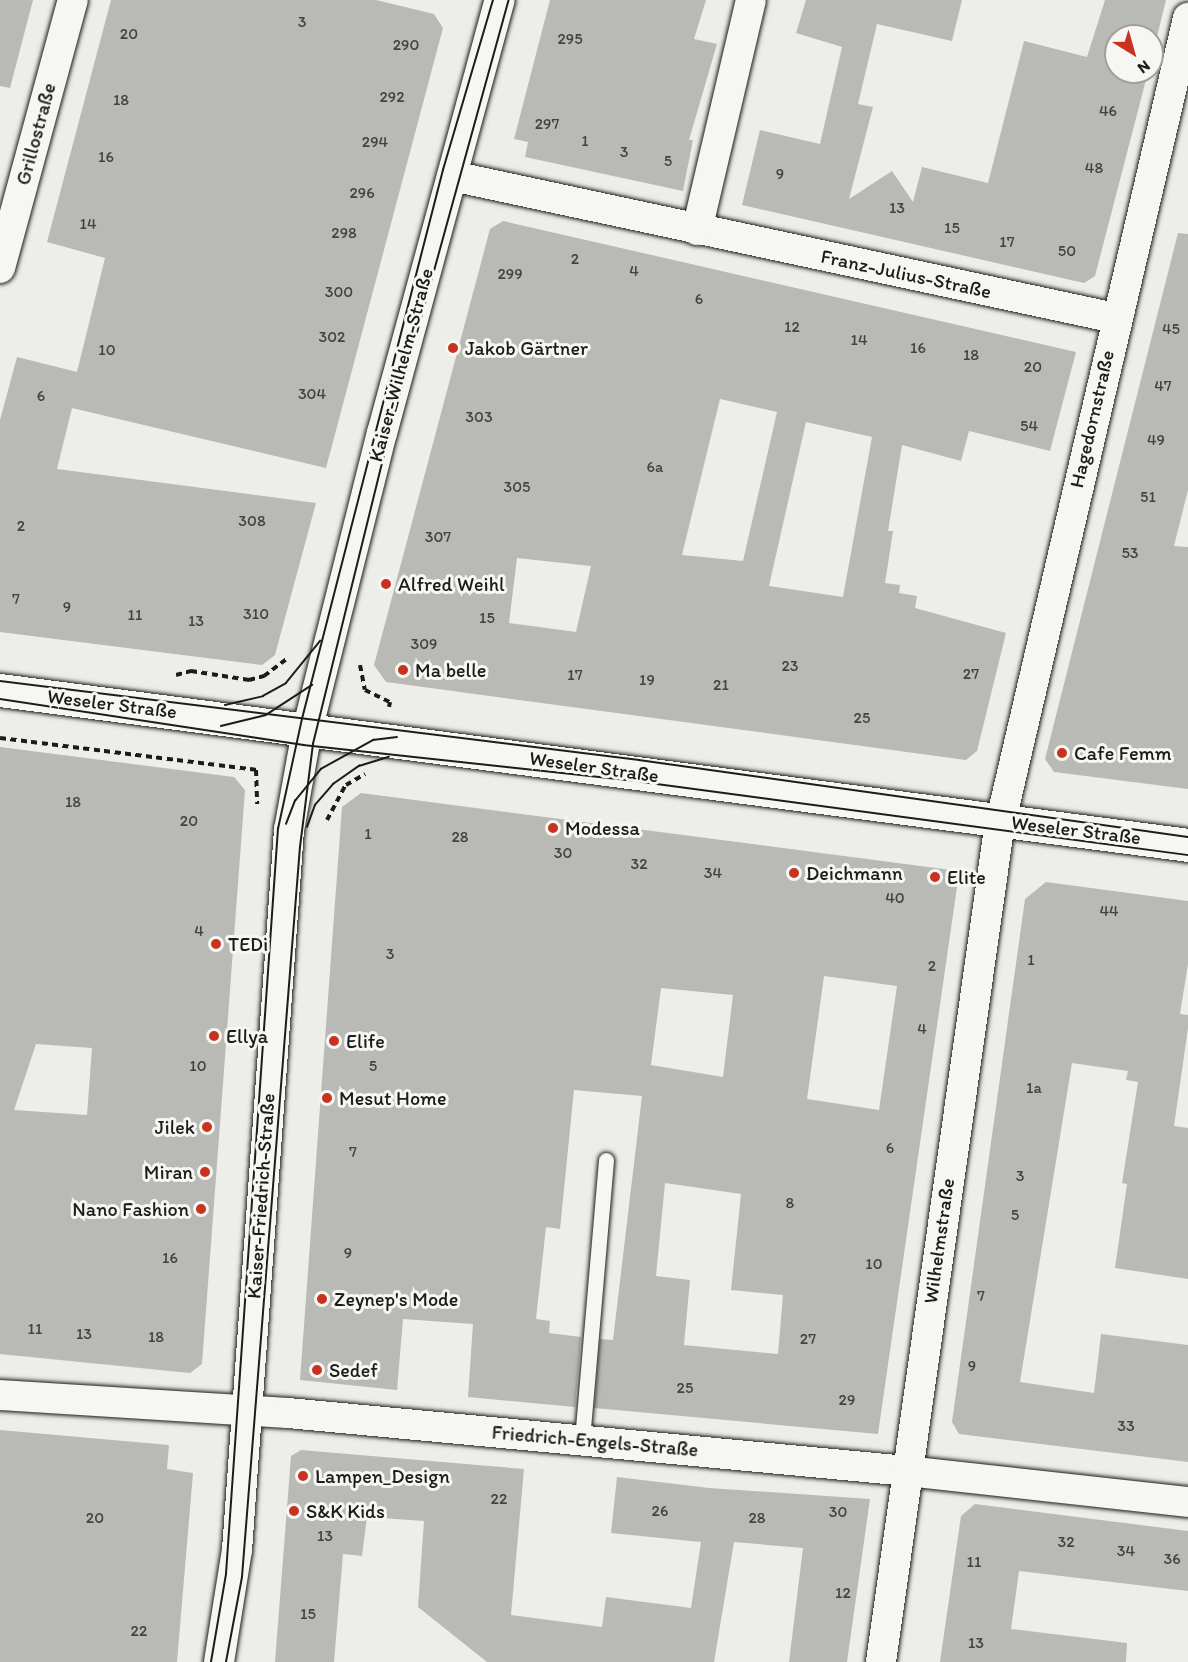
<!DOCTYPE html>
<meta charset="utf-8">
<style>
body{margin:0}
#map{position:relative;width:1188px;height:1662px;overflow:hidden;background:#edede9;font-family:Itim,sans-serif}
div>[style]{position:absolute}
.building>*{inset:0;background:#b9b9b6}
.path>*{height:4px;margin-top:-2px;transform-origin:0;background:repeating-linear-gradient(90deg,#1c1c1c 0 6px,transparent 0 10.5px)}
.roads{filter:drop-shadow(0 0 2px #1c1c1c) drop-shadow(0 0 2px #1c1c1c)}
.lane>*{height:15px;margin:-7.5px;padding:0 7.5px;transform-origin:7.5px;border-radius:7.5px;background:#f6f6f2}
.street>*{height:30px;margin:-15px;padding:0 15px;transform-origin:15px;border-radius:15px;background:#f6f6f2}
.secondary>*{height:33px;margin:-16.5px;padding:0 16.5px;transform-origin:16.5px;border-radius:16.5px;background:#f6f6f2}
.tram>*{height:1.5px;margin:-0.75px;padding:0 0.75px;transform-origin:0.75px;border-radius:0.75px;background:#1c1c1c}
.dots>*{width:16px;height:16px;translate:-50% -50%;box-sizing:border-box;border:3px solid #f6f6f2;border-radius:50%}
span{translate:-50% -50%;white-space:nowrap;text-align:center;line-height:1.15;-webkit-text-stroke:6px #f6f6f2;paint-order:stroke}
.number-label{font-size:16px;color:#434342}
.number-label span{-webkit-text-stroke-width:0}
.street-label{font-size:20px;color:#1c1c1c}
.poi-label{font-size:20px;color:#1c1c1c}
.left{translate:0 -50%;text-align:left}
.right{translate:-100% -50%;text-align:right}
.north{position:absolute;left:1104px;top:24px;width:60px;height:60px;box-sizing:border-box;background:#f6f6f2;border:2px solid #9f9f9c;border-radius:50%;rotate:143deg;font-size:16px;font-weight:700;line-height:24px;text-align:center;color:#1c1c1c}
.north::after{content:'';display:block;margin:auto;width:21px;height:27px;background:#c8321e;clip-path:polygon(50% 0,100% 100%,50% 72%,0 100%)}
</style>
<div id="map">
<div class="building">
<i style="clip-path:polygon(0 0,33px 0,10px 88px,0 86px)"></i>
<i style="clip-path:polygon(111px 0,376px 0,434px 14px,443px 28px,326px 468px,72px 408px,57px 469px,316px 503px,275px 655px,262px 665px,0 632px,0 420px,17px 357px,77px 372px,105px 258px,47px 242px)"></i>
<i style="clip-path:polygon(550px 0,706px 0,694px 39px,717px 44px,689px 140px,693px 140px,683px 191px,525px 157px,528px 142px,514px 139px)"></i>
<i style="clip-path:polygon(806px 0,962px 0,952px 41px,877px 24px,858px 104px,873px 107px,849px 199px,892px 171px,913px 202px,922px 167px,988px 183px,1024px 41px,1087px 57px,1105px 0,1166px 0,1152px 57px,1152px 36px,1116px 36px,1116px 72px,1148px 72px,1095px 276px,1084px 283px,742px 205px,760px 130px,820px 144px,842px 47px,796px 33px)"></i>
<i style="clip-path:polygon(evenodd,503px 221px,1076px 352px,1050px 451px,969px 431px,961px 461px,902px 445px,888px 531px,893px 531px,885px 583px,900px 585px,899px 593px,917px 596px,915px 608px,1006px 633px,977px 751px,966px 760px,386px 682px,374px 665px,490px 229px,503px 221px,720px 399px,777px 412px,743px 561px,682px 555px,720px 399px,503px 221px,806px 422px,872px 437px,843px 597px,769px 586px,806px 422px,503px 221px,517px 558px,591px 566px,576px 632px,509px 623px,517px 558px)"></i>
<i style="clip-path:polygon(1178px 233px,1188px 234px,1188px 490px,1174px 546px,1188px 547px,1188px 789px,1054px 772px,1045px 759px)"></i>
<i style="clip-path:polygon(evenodd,0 747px,234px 777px,245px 790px,202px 1364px,190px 1373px,0 1354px,0 747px,36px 1044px,92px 1048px,87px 1115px,14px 1110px,36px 1044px)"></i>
<i style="clip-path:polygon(evenodd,361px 793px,951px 870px,958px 880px,878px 1434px,594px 1408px,600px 1339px,613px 1340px,642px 1096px,574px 1090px,560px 1229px,546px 1227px,536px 1319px,550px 1321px,549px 1333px,581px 1337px,575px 1407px,468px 1397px,473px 1324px,403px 1319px,397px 1390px,300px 1380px,342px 807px,361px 793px,824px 976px,897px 986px,879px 1110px,807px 1099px,824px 976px,361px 793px,661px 988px,733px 995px,723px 1077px,651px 1065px,661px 988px,361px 793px,665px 1183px,741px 1194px,731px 1290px,783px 1295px,778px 1354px,684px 1345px,690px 1280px,656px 1276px,665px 1183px)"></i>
<i style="clip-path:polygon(1046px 882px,1188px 901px,1188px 964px,1180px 1014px,1188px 1015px,1188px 1028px,1174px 1126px,1188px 1128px,1188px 1279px,1115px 1268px,1127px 1184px,1122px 1183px,1138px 1082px,1126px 1080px,1128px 1071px,1072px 1063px,1020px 1382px,1094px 1393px,1101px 1334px,1188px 1345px,1188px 1462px,959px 1434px,952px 1422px,1025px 899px)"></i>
<i style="clip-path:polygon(0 1430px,169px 1445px,167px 1469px,193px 1473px,177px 1662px,0 1662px)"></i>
<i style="clip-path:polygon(301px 1450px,524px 1469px,511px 1615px,602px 1627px,606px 1597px,691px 1608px,701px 1542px,611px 1533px,617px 1477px,709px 1488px,870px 1499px,847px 1662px,789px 1662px,803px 1548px,734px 1542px,714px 1662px,487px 1662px,418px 1607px,424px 1521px,367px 1517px,362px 1556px,343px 1554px,334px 1662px,275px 1662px,291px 1456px)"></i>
<i style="clip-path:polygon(975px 1504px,1188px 1531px,1188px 1591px,1019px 1571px,1011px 1629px,1127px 1643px,1126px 1662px,940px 1662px,961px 1516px)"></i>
</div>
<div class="path">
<i style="left:360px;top:665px;width:25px;rotate:79deg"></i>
<i style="left:365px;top:690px;width:28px;rotate:26deg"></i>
<i style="left:390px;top:702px;width:5px;rotate:101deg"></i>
<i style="left:176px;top:675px;width:16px;rotate:-15deg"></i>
<i style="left:191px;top:671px;width:59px;rotate:8.8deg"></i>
<i style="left:249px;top:680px;width:16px;rotate:-15deg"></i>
<i style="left:264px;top:676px;width:31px;rotate:-37deg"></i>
<i style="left:0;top:738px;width:258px;rotate:7.1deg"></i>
<i style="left:256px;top:770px;width:34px;rotate:88deg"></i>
<i style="left:327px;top:820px;width:40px;rotate:-62deg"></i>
<i style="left:346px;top:785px;width:22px;rotate:-30deg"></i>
</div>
<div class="roads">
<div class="lane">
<i style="left:582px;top:1440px;width:281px;rotate:-85.1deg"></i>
</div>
<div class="street">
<i style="left:452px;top:176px;width:678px;rotate:12.09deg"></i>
<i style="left:697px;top:230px;width:236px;rotate:-76.8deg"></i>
<i style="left:0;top:268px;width:278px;rotate:-74.8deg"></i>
<i style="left:0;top:1395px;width:289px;rotate:3.6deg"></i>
<i style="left:288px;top:1413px;width:622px;rotate:5.35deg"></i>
<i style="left:907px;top:1471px;width:283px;rotate:6.3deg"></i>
<i style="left:219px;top:1662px;width:113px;rotate:-80.9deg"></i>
<i style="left:237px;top:1550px;width:722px;rotate:-85.87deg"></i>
<i style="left:289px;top:830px;width:101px;rotate:-79.7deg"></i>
<i style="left:307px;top:731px;width:307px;rotate:-75.9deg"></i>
<i style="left:382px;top:433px;width:449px;rotate:-74.8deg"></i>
<i style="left:881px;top:1662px;width:841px;rotate:-81.94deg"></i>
<i style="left:999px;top:829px;width:833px;rotate:-76.88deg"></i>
</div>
<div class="secondary">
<i style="left:0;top:690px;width:1198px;rotate:7.43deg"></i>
</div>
</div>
<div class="tram">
<i style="left:0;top:681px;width:644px;rotate:7.05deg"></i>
<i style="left:639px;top:760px;width:554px;rotate:7.98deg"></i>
<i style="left:0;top:699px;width:307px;rotate:8.6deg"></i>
<i style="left:304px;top:745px;width:340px;rotate:6.2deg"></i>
<i style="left:642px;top:782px;width:551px;rotate:7.62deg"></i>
<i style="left:225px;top:705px;width:39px;rotate:-13deg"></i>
<i style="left:263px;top:696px;width:26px;rotate:-29deg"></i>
<i style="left:286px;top:683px;width:54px;rotate:-51deg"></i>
<i style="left:221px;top:726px;width:46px;rotate:-13.7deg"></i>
<i style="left:266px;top:715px;width:55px;rotate:-33.1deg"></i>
<i style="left:286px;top:824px;width:25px;rotate:-69deg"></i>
<i style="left:295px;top:801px;width:41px;rotate:-50.9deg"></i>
<i style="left:321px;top:769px;width:60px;rotate:-29.1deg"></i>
<i style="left:373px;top:740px;width:24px;rotate:-7deg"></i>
<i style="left:307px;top:827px;width:23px;rotate:-70deg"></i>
<i style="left:315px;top:805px;width:28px;rotate:-49deg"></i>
<i style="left:333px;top:784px;width:32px;rotate:-35deg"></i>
<i style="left:359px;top:766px;width:31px;rotate:-17deg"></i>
<i style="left:211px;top:1662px;width:89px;rotate:-80.3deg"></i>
<i style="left:226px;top:1574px;width:747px;rotate:-86.01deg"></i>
<i style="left:278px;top:829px;width:113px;rotate:-77.7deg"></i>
<i style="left:302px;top:719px;width:567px;rotate:-75.6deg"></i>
<i style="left:443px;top:170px;width:177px;rotate:-73.6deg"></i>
<i style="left:226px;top:1662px;width:86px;rotate:-79.3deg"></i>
<i style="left:242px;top:1577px;width:732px;rotate:-85.46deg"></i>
<i style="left:300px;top:847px;width:104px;rotate:-82.8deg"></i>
<i style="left:313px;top:744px;width:315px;rotate:-76.2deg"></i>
<i style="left:388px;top:438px;width:454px;rotate:-74.6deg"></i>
</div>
<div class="dots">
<i style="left:453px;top:348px;background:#c8321e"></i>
<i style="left:386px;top:584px;background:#c8321e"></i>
<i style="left:403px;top:670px;background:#c8321e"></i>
<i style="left:1062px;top:753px;background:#c8321e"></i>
<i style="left:553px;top:828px;background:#c8321e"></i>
<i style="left:794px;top:873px;background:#c8321e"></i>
<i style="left:935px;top:877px;background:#c8321e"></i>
<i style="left:216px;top:944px;background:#c8321e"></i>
<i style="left:214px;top:1036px;background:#c8321e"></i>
<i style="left:334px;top:1041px;background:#c8321e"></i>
<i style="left:327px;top:1098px;background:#c8321e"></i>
<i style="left:207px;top:1127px;background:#c8321e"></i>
<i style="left:205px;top:1172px;background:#c8321e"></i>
<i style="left:201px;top:1209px;background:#c8321e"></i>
<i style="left:322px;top:1299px;background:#c8321e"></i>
<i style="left:317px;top:1370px;background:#c8321e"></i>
<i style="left:303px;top:1476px;background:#c8321e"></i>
<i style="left:294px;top:1511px;background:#c8321e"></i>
</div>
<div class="number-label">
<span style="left:302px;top:22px">3</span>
<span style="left:129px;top:34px">20</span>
<span style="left:570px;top:39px">295</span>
<span style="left:406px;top:45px">290</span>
<span style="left:392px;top:97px">292</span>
<span style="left:121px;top:100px">18</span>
<span style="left:1108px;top:111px">46</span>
<span style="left:547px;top:124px">297</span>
<span style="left:585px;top:141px">1</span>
<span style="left:375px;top:142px">294</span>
<span style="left:624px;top:152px">3</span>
<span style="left:106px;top:157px">16</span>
<span style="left:668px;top:161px">5</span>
<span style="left:1094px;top:168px">48</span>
<span style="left:780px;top:174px">9</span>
<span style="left:362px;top:193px">296</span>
<span style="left:897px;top:208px">13</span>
<span style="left:88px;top:224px">14</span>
<span style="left:952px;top:228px">15</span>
<span style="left:344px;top:233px">298</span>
<span style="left:1007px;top:242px">17</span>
<span style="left:1067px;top:251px">50</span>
<span style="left:575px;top:259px">2</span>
<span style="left:634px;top:271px">4</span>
<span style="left:510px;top:274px">299</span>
<span style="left:339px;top:292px">300</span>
<span style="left:699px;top:299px">6</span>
<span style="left:792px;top:327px">12</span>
<span style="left:1171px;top:329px">45</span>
<span style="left:332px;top:337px">302</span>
<span style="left:859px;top:340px">14</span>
<span style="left:918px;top:348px">16</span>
<span style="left:107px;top:350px">10</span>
<span style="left:971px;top:355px">18</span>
<span style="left:1033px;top:367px">20</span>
<span style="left:1163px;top:386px">47</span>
<span style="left:312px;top:394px">304</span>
<span style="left:41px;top:396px">6</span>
<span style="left:479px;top:417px">303</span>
<span style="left:1029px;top:426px">54</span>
<span style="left:1156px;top:440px">49</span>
<span style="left:655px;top:467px">6a</span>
<span style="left:517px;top:487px">305</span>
<span style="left:1148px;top:497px">51</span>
<span style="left:252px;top:521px">308</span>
<span style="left:21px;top:526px">2</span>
<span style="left:438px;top:537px">307</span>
<span style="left:1130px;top:553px">53</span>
<span style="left:16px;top:599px">7</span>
<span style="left:67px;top:607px">9</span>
<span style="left:256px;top:614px">310</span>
<span style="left:135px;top:615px">11</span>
<span style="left:487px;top:618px">15</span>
<span style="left:196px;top:621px">13</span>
<span style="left:424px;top:644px">309</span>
<span style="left:790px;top:666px">23</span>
<span style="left:971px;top:674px">27</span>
<span style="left:575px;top:675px">17</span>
<span style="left:647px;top:680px">19</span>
<span style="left:721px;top:685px">21</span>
<span style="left:862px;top:718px">25</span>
<span style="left:73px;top:802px">18</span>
<span style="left:189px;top:821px">20</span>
<span style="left:368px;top:834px">1</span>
<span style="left:460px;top:837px">28</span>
<span style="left:563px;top:853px">30</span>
<span style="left:639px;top:864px">32</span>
<span style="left:713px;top:873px">34</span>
<span style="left:895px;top:898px">40</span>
<span style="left:1109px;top:911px">44</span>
<span style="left:199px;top:931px">4</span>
<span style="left:390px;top:954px">3</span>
<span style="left:1031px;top:960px">1</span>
<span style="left:932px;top:966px">2</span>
<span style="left:922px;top:1029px">4</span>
<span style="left:198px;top:1066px">10</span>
<span style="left:373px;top:1066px">5</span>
<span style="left:1034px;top:1088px">1a</span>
<span style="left:890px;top:1148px">6</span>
<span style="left:353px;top:1152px">7</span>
<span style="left:1020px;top:1176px">3</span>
<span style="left:790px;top:1203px">8</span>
<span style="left:1015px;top:1215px">5</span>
<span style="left:348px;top:1253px">9</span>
<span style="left:170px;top:1258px">16</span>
<span style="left:874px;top:1264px">10</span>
<span style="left:981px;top:1296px">7</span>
<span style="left:35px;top:1329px">11</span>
<span style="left:84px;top:1334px">13</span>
<span style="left:156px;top:1337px">18</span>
<span style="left:808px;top:1339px">27</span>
<span style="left:972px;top:1366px">9</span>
<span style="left:685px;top:1388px">25</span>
<span style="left:847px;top:1400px">29</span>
<span style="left:1126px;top:1426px">33</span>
<span style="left:499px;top:1499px">22</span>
<span style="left:660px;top:1511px">26</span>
<span style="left:838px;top:1512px">30</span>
<span style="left:95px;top:1518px">20</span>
<span style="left:757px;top:1518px">28</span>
<span style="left:325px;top:1536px">13</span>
<span style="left:1066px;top:1542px">32</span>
<span style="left:1126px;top:1551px">34</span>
<span style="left:1172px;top:1559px">36</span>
<span style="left:974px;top:1562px">11</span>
<span style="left:843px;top:1593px">12</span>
<span style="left:308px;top:1614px">15</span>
<span style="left:139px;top:1631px">22</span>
<span style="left:976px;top:1643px">13</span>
</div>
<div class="street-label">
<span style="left:36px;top:134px;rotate:-75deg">Grillostraße</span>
<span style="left:906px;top:274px;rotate:12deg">Franz-Julius-Straße</span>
<span style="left:401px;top:365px;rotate:-75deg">Kaiser-Wilhelm-Straße</span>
<span style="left:1092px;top:419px;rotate:-77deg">Hagedornstraße</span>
<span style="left:112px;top:704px;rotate:7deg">Weseler Straße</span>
<span style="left:594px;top:767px;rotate:8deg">Weseler Straße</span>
<span style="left:1076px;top:830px;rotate:7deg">Weseler Straße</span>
<span style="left:261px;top:1196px;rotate:-86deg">Kaiser-Friedrich-Straße</span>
<span style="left:939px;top:1241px;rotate:-82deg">Wilhelmstraße</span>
<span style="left:595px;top:1441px;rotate:5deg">Friedrich-Engels-Straße</span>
</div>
<div class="poi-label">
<span class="left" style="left:465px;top:348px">Jakob Gärtner</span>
<span class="left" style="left:398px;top:584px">Alfred Weihl</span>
<span class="left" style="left:415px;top:670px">Ma belle</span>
<span class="left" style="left:1074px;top:753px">Cafe Femm</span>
<span class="left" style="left:565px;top:828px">Modessa</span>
<span class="left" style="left:806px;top:873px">Deichmann</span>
<span class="left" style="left:947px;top:877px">Elite</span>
<span class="left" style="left:228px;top:944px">TEDi</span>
<span class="left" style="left:226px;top:1036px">Ellya</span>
<span class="left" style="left:346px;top:1041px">Elife</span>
<span class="left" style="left:339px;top:1098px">Mesut Home</span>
<span class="right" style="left:195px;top:1127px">Jilek</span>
<span class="right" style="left:193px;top:1172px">Miran</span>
<span class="right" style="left:189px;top:1209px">Nano Fashion</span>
<span class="left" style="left:334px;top:1299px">Zeynep's Mode</span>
<span class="left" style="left:329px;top:1370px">Sedef</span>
<span class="left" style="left:315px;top:1476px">Lampen_Design</span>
<span class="left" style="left:306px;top:1511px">S&amp;K Kids</span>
</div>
<div class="north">N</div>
</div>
